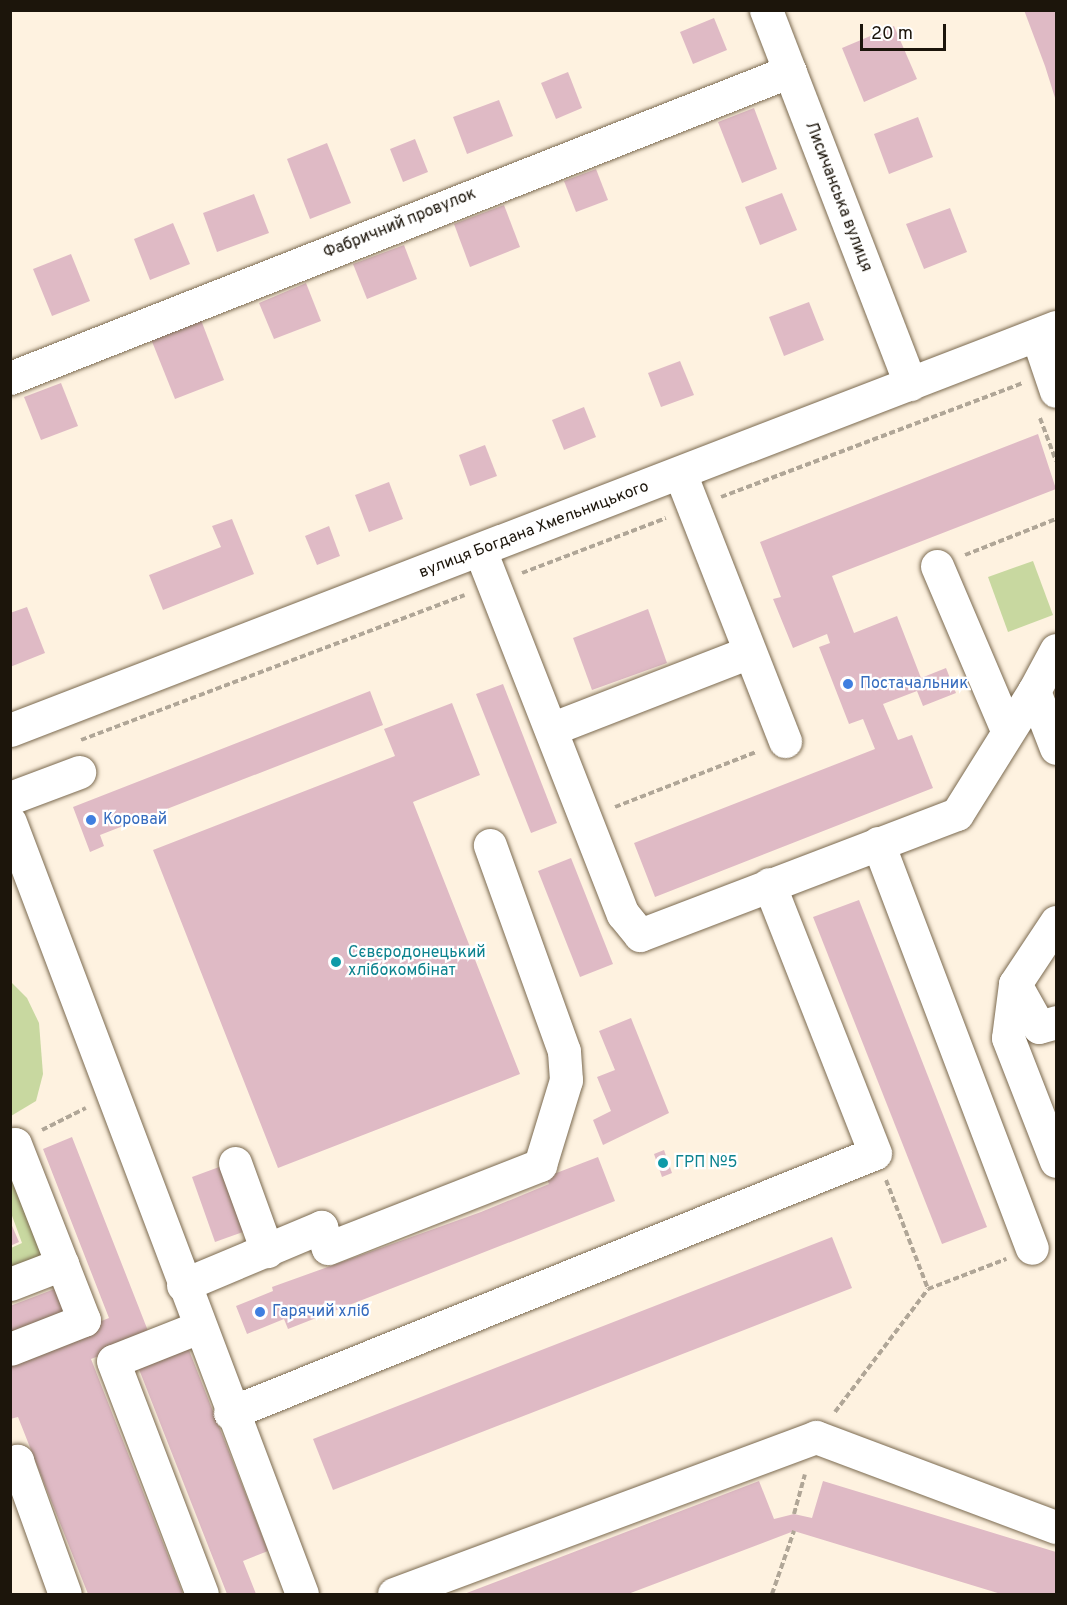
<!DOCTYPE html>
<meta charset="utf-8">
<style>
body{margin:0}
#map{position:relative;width:1067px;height:1605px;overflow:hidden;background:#fef2e0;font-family:Overpass,sans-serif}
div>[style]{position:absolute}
.green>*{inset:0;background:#c8d8a0}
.building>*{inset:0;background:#dfbac5}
.path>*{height:4px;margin-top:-2px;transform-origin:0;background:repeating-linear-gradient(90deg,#b0a697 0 6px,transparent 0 9px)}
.roads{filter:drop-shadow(0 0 2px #7b6a50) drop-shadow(0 0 2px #7b6a50)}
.minor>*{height:33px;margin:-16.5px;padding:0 16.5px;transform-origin:16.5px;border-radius:16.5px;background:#fff}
.dots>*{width:16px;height:16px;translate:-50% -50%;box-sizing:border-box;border:3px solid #fff;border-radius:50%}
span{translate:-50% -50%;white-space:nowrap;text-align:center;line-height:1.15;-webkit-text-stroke:4.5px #fff;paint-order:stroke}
.street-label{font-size:16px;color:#1c150b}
.shop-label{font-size:16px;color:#366cbe}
.left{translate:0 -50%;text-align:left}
.culture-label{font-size:16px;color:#0d838f}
.frame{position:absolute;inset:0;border:12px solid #1c150b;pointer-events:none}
.scale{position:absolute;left:860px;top:24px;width:86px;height:27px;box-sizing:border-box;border:3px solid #1c150b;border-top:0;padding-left:8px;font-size:18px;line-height:21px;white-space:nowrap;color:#1c150b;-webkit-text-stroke:4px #fff;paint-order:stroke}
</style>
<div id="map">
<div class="green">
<i style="clip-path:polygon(1033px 561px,1053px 615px,1008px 632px,988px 577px)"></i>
<i style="clip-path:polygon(10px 981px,27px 998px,39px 1023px,43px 1074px,36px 1101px,11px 1116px)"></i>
<i style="clip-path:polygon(10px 1155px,39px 1231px,41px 1255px,11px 1275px,11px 1248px,22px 1243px,11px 1213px)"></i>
</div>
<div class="building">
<i style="clip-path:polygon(1024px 10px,1056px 10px,1056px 101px,1045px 66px)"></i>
<i style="clip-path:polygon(714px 18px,727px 50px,693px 64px,680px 32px)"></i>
<i style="clip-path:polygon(894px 26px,917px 79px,864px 102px,842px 48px)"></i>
<i style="clip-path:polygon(568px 72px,582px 108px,556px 119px,541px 83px)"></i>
<i style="clip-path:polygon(499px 100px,513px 136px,467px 154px,453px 117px)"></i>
<i style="clip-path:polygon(754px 108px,777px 169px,742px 183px,718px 122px)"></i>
<i style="clip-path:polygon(918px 117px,933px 157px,889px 174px,874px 134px)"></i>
<i style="clip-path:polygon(415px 139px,428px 172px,403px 182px,390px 149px)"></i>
<i style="clip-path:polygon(327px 143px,351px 203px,310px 219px,287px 159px)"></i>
<i style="clip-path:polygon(596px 169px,608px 200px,576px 212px,564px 181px)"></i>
<i style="clip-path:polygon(782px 193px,797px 230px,760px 245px,745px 207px)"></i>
<i style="clip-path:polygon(254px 194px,269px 233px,217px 252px,203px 213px)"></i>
<i style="clip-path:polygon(504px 205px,520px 247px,470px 267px,454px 224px)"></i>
<i style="clip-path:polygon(950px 208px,967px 252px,924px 269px,906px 224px)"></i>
<i style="clip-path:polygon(173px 223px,190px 264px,150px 280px,134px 239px)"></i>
<i style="clip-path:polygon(404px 245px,417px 279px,367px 299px,353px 264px)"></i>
<i style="clip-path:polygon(71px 254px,90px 301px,52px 316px,33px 269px)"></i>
<i style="clip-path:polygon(306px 283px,321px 321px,274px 339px,259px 303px)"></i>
<i style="clip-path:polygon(809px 302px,824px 340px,784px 356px,769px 317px)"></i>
<i style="clip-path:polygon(201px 320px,224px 380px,175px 399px,151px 339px)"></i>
<i style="clip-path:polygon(680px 361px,694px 395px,661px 407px,648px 373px)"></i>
<i style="clip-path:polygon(61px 383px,78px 426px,41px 440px,24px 397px)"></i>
<i style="clip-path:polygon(584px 407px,596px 437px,564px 450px,552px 420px)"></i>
<i style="clip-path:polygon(1038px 434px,1056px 489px,832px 576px,854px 633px,897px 616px,921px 678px,946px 668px,956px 693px,923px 706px,917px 691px,883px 704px,898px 740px,912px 735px,933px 788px,655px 897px,634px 843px,875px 749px,863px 719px,849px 724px,819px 647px,830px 643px,827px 634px,793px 648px,773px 599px,781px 597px,760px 542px)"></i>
<i style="clip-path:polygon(485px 445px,497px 476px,470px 486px,459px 455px)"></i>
<i style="clip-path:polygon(389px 482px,403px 519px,369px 532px,355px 495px)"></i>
<i style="clip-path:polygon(232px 519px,254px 574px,163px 610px,149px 575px,221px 547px,212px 526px)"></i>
<i style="clip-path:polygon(329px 526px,340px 556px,317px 565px,305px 536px)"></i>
<i style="clip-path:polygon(27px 607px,45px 653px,10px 667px,10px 613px)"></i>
<i style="clip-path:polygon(648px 609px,667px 663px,592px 690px,573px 638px)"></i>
<i style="clip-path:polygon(503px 684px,557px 823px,531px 833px,476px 694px)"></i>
<i style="clip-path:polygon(370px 691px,383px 725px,100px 835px,104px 846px,90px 852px,73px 807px)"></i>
<i style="clip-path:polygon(452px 703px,480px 775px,413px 802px,520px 1074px,278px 1168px,153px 850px,395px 756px,384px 729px)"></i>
<i style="clip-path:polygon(571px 858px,613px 964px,580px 977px,538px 871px)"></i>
<i style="clip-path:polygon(859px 900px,987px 1227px,942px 1244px,813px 917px)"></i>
<i style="clip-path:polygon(631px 1018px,669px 1113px,603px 1145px,593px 1120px,611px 1111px,597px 1077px,615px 1070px,599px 1031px)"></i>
<i style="clip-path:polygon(72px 1137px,150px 1336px,91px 1359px,183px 1594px,88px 1594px,18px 1417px,10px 1419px,10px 1357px,109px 1318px,43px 1149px)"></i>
<i style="clip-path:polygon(664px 1150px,672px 1173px,662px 1177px,654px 1154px)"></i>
<i style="clip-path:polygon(598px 1157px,615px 1201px,288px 1329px,284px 1319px,247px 1334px,236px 1306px,273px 1291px,272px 1287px,481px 1212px,549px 1184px,546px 1177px)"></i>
<i style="clip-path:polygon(230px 1163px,254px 1228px,215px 1242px,192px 1177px)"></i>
<i style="clip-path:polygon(10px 1221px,19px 1242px,10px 1246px)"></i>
<i style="clip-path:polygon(832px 1237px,852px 1288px,333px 1490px,313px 1439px)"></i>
<i style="clip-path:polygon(57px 1288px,68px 1314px,10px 1336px,10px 1306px)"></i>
<i style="clip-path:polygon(185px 1340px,268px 1551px,243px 1561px,256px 1594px,227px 1594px,135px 1359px)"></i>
<i style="clip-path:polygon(759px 1481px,774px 1519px,794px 1514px,812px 1518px,823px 1481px,1056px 1552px,1056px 1594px,1001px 1594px,794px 1531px,628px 1594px,464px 1594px)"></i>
</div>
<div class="path">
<i style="left:1040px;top:418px;width:46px;rotate:69.6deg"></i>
<i style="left:721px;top:497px;width:322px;rotate:-20.7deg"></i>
<i style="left:965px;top:555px;width:98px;rotate:-21.6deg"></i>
<i style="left:522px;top:573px;width:154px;rotate:-20.9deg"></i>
<i style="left:81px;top:740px;width:410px;rotate:-20.7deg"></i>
<i style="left:615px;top:807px;width:151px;rotate:-21.3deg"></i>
<i style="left:42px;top:1130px;width:49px;rotate:-26.6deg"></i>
<i style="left:886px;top:1180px;width:117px;rotate:68.9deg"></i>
<i style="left:928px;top:1289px;width:84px;rotate:-21deg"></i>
<i style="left:835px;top:1412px;width:154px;rotate:-52.9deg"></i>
<i style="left:794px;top:1514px;width:41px;rotate:-74.6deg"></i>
<i style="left:772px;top:1594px;width:67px;rotate:-70.8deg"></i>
</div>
<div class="roads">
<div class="minor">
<i style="left:766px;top:10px;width:401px;rotate:68.9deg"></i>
<i style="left:1037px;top:335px;width:59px;rotate:71.3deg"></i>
<i style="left:10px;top:378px;width:838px;rotate:-21.48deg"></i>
<i style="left:680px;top:473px;width:288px;rotate:68.6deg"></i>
<i style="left:480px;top:550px;width:391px;rotate:68.6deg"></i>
<i style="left:623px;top:914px;width:27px;rotate:51deg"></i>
<i style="left:640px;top:935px;width:339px;rotate:-20.9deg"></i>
<i style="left:957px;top:814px;width:145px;rotate:-58deg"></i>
<i style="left:937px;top:566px;width:178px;rotate:66.9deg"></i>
<i style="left:1056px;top:650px;width:47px;rotate:118.2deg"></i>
<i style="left:1034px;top:691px;width:61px;rotate:68.9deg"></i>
<i style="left:551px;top:729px;width:213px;rotate:-21.2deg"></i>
<i style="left:10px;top:730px;width:1121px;rotate:-21.07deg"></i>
<i style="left:10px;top:798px;width:74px;rotate:-20.6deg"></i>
<i style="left:10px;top:822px;width:825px;rotate:69.28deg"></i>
<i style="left:878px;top:843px;width:433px;rotate:69.2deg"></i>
<i style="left:1056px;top:922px;width:74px;rotate:123.5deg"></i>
<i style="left:1015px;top:984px;width:49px;rotate:60.8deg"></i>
<i style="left:1039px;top:1027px;width:18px;rotate:-16deg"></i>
<i style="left:1015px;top:984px;width:54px;rotate:97.4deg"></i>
<i style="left:1008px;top:1038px;width:132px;rotate:68.7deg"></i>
<i style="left:10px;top:1146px;width:5px;rotate:-22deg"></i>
<i style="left:15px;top:1144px;width:189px;rotate:68.6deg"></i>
<i style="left:84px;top:1320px;width:79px;rotate:158.6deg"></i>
<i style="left:235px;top:1163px;width:94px;rotate:70deg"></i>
<i style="left:10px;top:1284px;width:56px;rotate:-21deg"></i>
<i style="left:183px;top:1285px;width:150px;rotate:-22.8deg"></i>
<i style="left:321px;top:1227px;width:22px;rotate:72deg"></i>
<i style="left:328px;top:1248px;width:228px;rotate:-21.4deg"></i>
<i style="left:540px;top:1165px;width:89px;rotate:-73deg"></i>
<i style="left:566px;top:1080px;width:29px;rotate:-94deg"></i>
<i style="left:564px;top:1051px;width:219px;rotate:-109.8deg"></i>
<i style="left:199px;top:1327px;width:92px;rotate:158.4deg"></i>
<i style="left:113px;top:1361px;width:249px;rotate:69.1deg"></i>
<i style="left:230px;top:1413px;width:695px;rotate:-21.95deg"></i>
<i style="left:875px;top:1153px;width:289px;rotate:-111.5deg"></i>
<i style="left:10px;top:1464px;width:8px;rotate:-23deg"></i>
<i style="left:17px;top:1461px;width:141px;rotate:70.2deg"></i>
<i style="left:394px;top:1594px;width:450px;rotate:-20.4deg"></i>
<i style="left:816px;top:1437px;width:256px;rotate:20.6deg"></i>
</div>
</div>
<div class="dots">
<i style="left:848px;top:684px;background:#3f7fe0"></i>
<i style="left:91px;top:820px;background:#3f7fe0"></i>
<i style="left:336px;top:962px;background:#0f9aa8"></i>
<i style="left:663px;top:1163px;background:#0f9aa8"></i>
<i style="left:260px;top:1312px;background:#3f7fe0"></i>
</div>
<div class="street-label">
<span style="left:838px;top:197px;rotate:69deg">Лисичанська вулиця</span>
<span style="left:400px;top:224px;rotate:-22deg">Фабричний провулок</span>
<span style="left:534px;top:530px;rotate:-21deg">вулиця Богдана Хмельницького</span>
</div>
<div class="shop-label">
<span class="left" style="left:860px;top:684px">Постачальник</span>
<span class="left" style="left:103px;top:820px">Коровай</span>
<span class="left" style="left:272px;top:1312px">Гарячий хліб</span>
</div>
<div class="culture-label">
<span class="left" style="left:348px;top:962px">Сєвєродонецький<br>хлібокомбінат</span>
<span class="left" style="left:675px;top:1163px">ГРП №5</span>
</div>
<div class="frame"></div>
<div class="scale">20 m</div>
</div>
